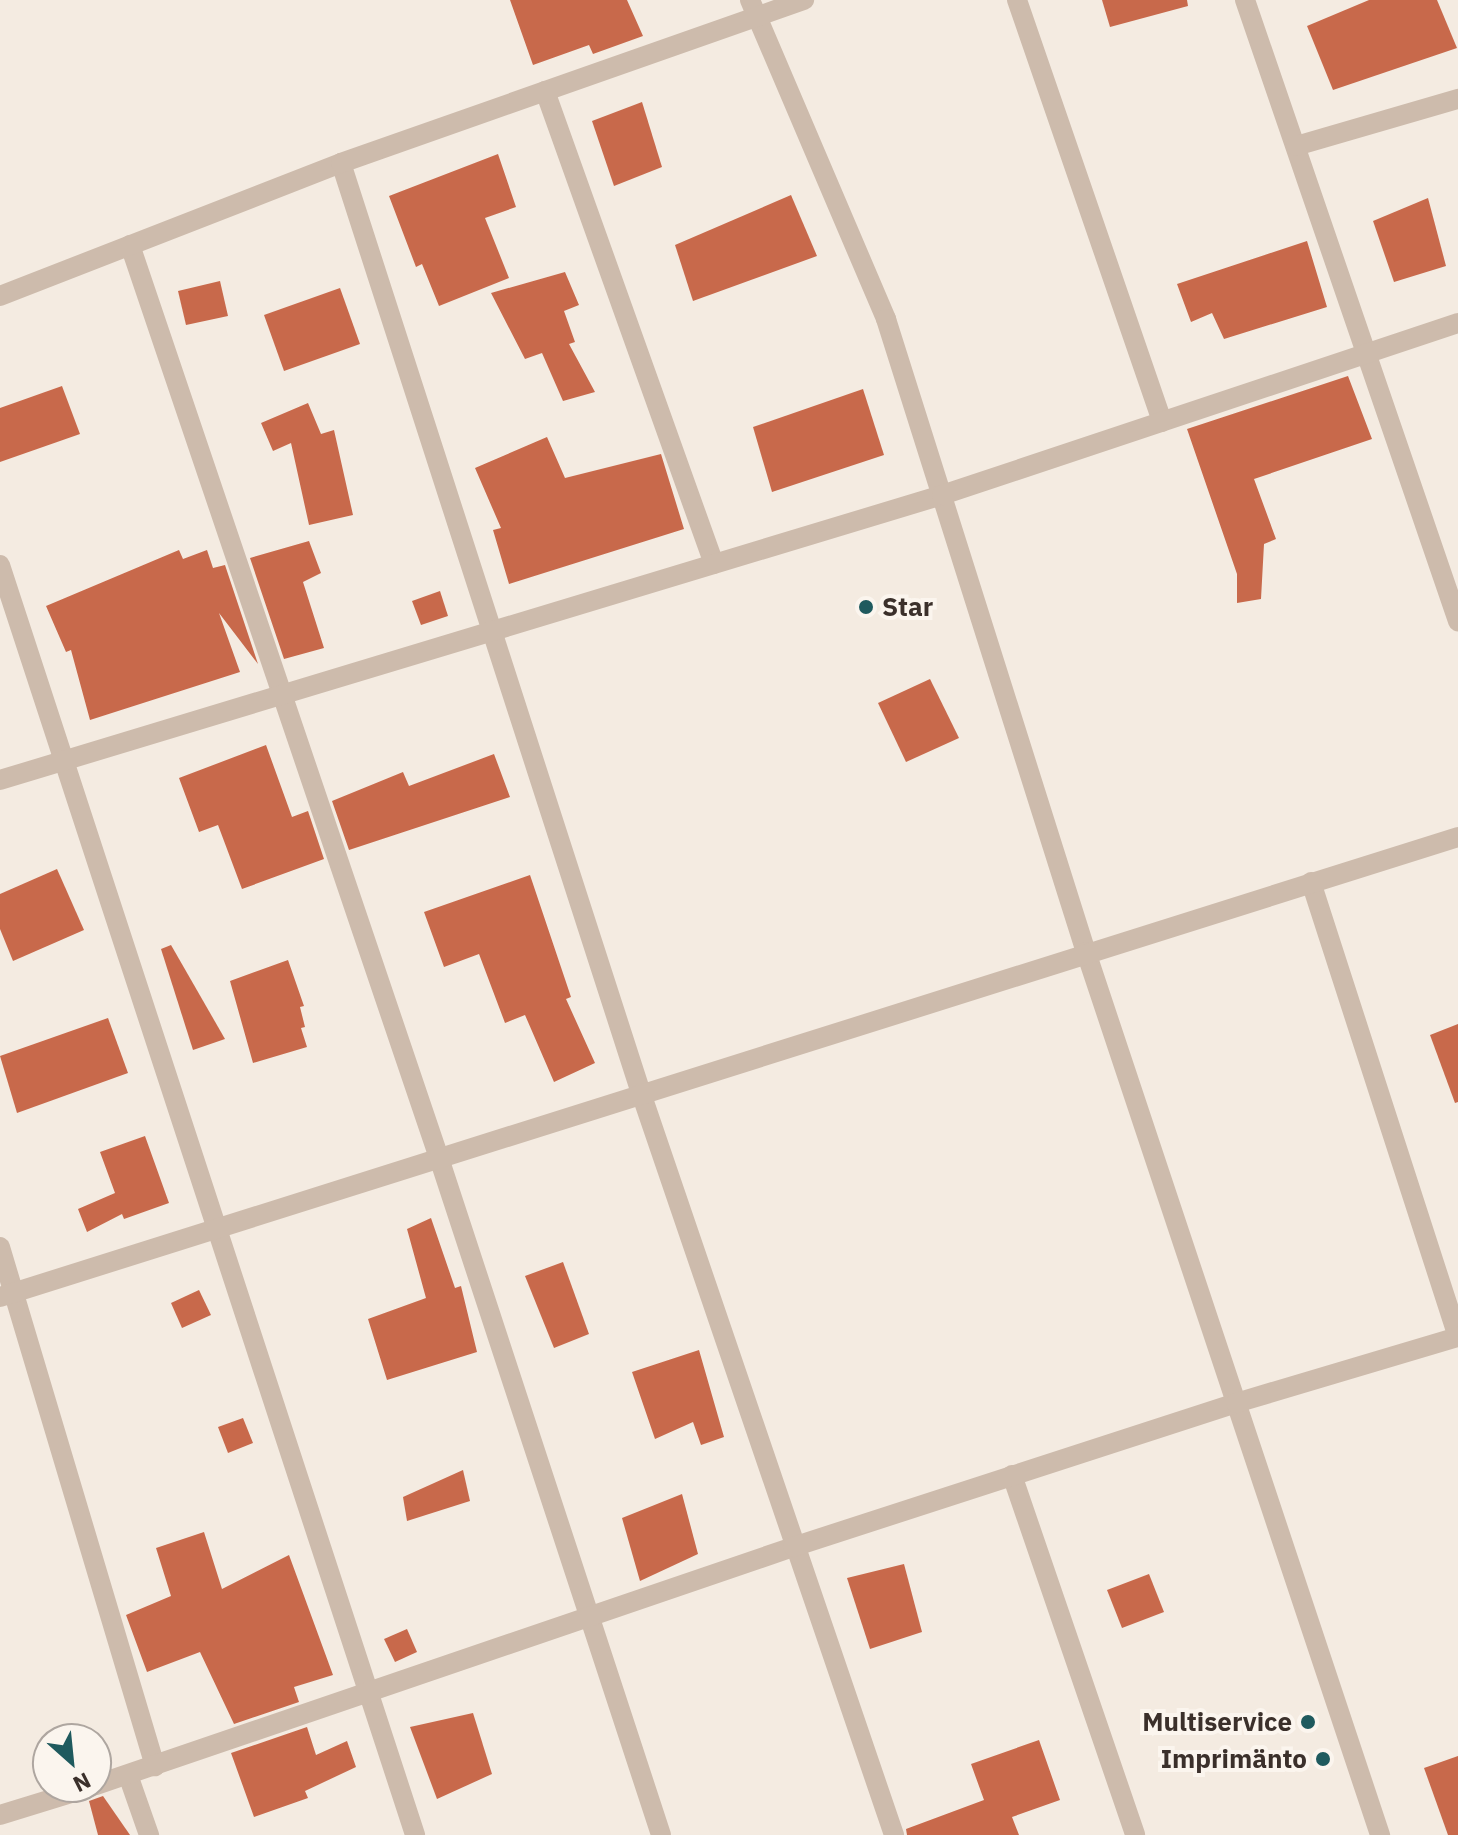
<!DOCTYPE html>
<meta charset="utf-8">
<style>
body{margin:0}
#map{position:relative;width:1458px;height:1835px;overflow:hidden;background:#f4ebe1;font-family:"IBM Plex Sans",sans-serif}
div>[style]{position:absolute}
.building>*{inset:0;background:#c8694b}
.minor>*{height:20px;margin:-10px;padding:0 10px;transform-origin:10px;border-radius:10px;background:#cdbbac}
.dots>*{width:22px;height:22px;translate:-50% -50%;box-sizing:border-box;border:4px solid #fbf5ee;border-radius:50%}
span{translate:-50% -50%;white-space:nowrap;text-align:center;line-height:1.15;-webkit-text-stroke:8px #fbf5ee;paint-order:stroke}
.poi-label{font-size:26px;color:#3b302b;font-weight:700}
.left{translate:0 -50%;text-align:left}
.right{translate:-100% -50%;text-align:right}
.north{position:absolute;left:32px;top:1723px;width:80px;height:80px;box-sizing:border-box;background:#fbf5ee;border:2px solid #aea6a0;border-radius:50%;rotate:153deg;font-size:22px;font-weight:700;line-height:32px;text-align:center;color:#3b302b}
.north::after{content:'';display:block;margin:auto;width:28px;height:36px;background:#1f5a5e;clip-path:polygon(50% 0,100% 100%,50% 72%,0 100%)}
</style>
<div id="map">
<div class="building">
<i style="clip-path:polygon(510px 0,627px 0,643px 36px,593px 54px,589px 45px,533px 65px)"></i>
<i style="clip-path:polygon(1102px 0,1187px 0,1188px 6px,1110px 27px)"></i>
<i style="clip-path:polygon(1369px 0,1437px 0,1457px 48px,1333px 90px,1307px 26px)"></i>
<i style="clip-path:polygon(642px 102px,662px 167px,614px 186px,592px 121px)"></i>
<i style="clip-path:polygon(498px 154px,516px 207px,485px 218px,509px 278px,439px 306px,422px 264px,416px 267px,389px 196px)"></i>
<i style="clip-path:polygon(791px 195px,817px 256px,693px 301px,675px 245px)"></i>
<i style="clip-path:polygon(1428px 198px,1446px 266px,1394px 282px,1373px 221px)"></i>
<i style="clip-path:polygon(1307px 241px,1327px 307px,1224px 339px,1212px 313px,1191px 322px,1177px 284px)"></i>
<i style="clip-path:polygon(565px 272px,579px 305px,564px 311px,575px 342px,569px 344px,595px 392px,563px 401px,542px 353px,525px 359px,491px 293px)"></i>
<i style="clip-path:polygon(220px 281px,228px 316px,186px 325px,178px 291px)"></i>
<i style="clip-path:polygon(340px 288px,360px 344px,284px 371px,264px 315px)"></i>
<i style="clip-path:polygon(1348px 376px,1372px 439px,1254px 479px,1276px 539px,1264px 544px,1261px 599px,1237px 603px,1237px 574px,1187px 429px)"></i>
<i style="clip-path:polygon(62px 386px,80px 434px,0 462px,0 408px)"></i>
<i style="clip-path:polygon(863px 389px,884px 455px,772px 492px,753px 427px)"></i>
<i style="clip-path:polygon(308px 403px,321px 434px,334px 430px,353px 515px,309px 525px,291px 443px,273px 451px,261px 423px)"></i>
<i style="clip-path:polygon(547px 437px,565px 478px,661px 454px,684px 529px,509px 584px,493px 530px,501px 528px,475px 468px)"></i>
<i style="clip-path:polygon(309px 541px,321px 573px,303px 582px,324px 648px,284px 659px,250px 558px)"></i>
<i style="clip-path:polygon(179px 550px,183px 559px,207px 550px,213px 568px,225px 565px,258px 664px,219px 613px,240px 672px,90px 720px,71px 650px,66px 652px,46px 606px)"></i>
<i style="clip-path:polygon(440px 591px,448px 616px,421px 625px,412px 601px)"></i>
<i style="clip-path:polygon(930px 679px,959px 738px,906px 762px,878px 703px)"></i>
<i style="clip-path:polygon(266px 745px,292px 817px,308px 811px,324px 859px,242px 889px,218px 825px,199px 832px,179px 778px)"></i>
<i style="clip-path:polygon(494px 754px,510px 797px,349px 850px,332px 801px,403px 772px,409px 786px)"></i>
<i style="clip-path:polygon(57px 869px,84px 930px,13px 961px,0 929px,0 894px)"></i>
<i style="clip-path:polygon(530px 875px,571px 997px,566px 999px,595px 1063px,554px 1082px,525px 1015px,505px 1023px,479px 954px,444px 967px,424px 912px)"></i>
<i style="clip-path:polygon(171px 945px,225px 1039px,193px 1050px,161px 949px)"></i>
<i style="clip-path:polygon(288px 960px,304px 1006px,300px 1007px,305px 1027px,301px 1028px,307px 1047px,253px 1063px,230px 981px)"></i>
<i style="clip-path:polygon(108px 1018px,128px 1073px,17px 1113px,0 1056px)"></i>
<i style="clip-path:polygon(1458px 1024px,1458px 1102px,1455px 1103px,1430px 1035px)"></i>
<i style="clip-path:polygon(145px 1136px,169px 1203px,124px 1219px,122px 1214px,87px 1232px,78px 1209px,115px 1193px,100px 1152px)"></i>
<i style="clip-path:polygon(431px 1218px,455px 1288px,461px 1286px,477px 1352px,387px 1380px,368px 1319px,426px 1298px,407px 1229px)"></i>
<i style="clip-path:polygon(563px 1262px,589px 1334px,554px 1348px,525px 1276px)"></i>
<i style="clip-path:polygon(199px 1290px,211px 1315px,182px 1328px,171px 1303px)"></i>
<i style="clip-path:polygon(699px 1350px,724px 1437px,701px 1445px,693px 1422px,655px 1439px,632px 1372px)"></i>
<i style="clip-path:polygon(243px 1418px,253px 1443px,228px 1453px,218px 1427px)"></i>
<i style="clip-path:polygon(463px 1470px,470px 1501px,407px 1521px,403px 1497px)"></i>
<i style="clip-path:polygon(682px 1494px,698px 1554px,640px 1581px,622px 1518px)"></i>
<i style="clip-path:polygon(204px 1532px,222px 1589px,289px 1555px,333px 1675px,294px 1687px,299px 1702px,234px 1724px,200px 1652px,147px 1672px,126px 1615px,171px 1596px,156px 1548px)"></i>
<i style="clip-path:polygon(904px 1564px,922px 1632px,870px 1649px,847px 1578px)"></i>
<i style="clip-path:polygon(1149px 1574px,1164px 1612px,1122px 1628px,1107px 1590px)"></i>
<i style="clip-path:polygon(407px 1629px,417px 1652px,395px 1662px,384px 1639px)"></i>
<i style="clip-path:polygon(473px 1713px,492px 1774px,437px 1799px,410px 1727px)"></i>
<i style="clip-path:polygon(307px 1727px,316px 1755px,347px 1741px,356px 1767px,305px 1791px,308px 1798px,254px 1817px,231px 1753px)"></i>
<i style="clip-path:polygon(1039px 1740px,1060px 1800px,1012px 1817px,1019px 1835px,907px 1835px,906px 1829px,984px 1800px,971px 1764px)"></i>
<i style="clip-path:polygon(1458px 1756px,1458px 1835px,1448px 1835px,1424px 1768px)"></i>
<i style="clip-path:polygon(103px 1796px,130px 1835px,98px 1835px,89px 1801px)"></i>
</div>
<div class="minor">
<i style="left:750px;top:0;width:347px;rotate:66.9deg"></i>
<i style="left:886px;top:319px;width:664px;rotate:72.47deg"></i>
<i style="left:1086px;top:952px;width:931px;rotate:71.58deg"></i>
<i style="left:1017px;top:0;width:446px;rotate:71deg"></i>
<i style="left:1245px;top:0;width:657px;rotate:71.07deg"></i>
<i style="left:545px;top:91px;width:502px;rotate:70.34deg"></i>
<i style="left:1296px;top:146px;width:169px;rotate:-16.2deg"></i>
<i style="left:341px;top:163px;width:977px;rotate:72.12deg"></i>
<i style="left:641px;top:1093px;width:784px;rotate:71.17deg"></i>
<i style="left:130px;top:245px;width:964px;rotate:71.3deg"></i>
<i style="left:439px;top:1158px;width:712px;rotate:71.84deg"></i>
<i style="left:0;top:296px;width:366px;rotate:-21.3deg"></i>
<i style="left:341px;top:163px;width:491px;rotate:-19.4deg"></i>
<i style="left:0;top:565px;width:1336px;rotate:71.9deg"></i>
<i style="left:0;top:780px;width:984px;rotate:-16.83deg"></i>
<i style="left:942px;top:495px;width:544px;rotate:-18.43deg"></i>
<i style="left:1311px;top:882px;width:477px;rotate:72.1deg"></i>
<i style="left:0;top:1247px;width:542px;rotate:73.37deg"></i>
<i style="left:0;top:1297px;width:1529px;rotate:-17.51deg"></i>
<i style="left:1012px;top:1475px;width:380px;rotate:71.1deg"></i>
<i style="left:128px;top:1775px;width:64px;rotate:70.7deg"></i>
<i style="left:96px;top:1785px;width:737px;rotate:-18.85deg"></i>
<i style="left:793px;top:1547px;width:466px;rotate:-18deg"></i>
<i style="left:1236px;top:1403px;width:232px;rotate:-16.6deg"></i>
<i style="left:0;top:1815px;width:95px;rotate:-17.1deg"></i>
</div>
<div class="dots">
<i style="left:866px;top:607px;background:#1f5a5e"></i>
<i style="left:1308px;top:1722px;background:#1f5a5e"></i>
<i style="left:1323px;top:1759px;background:#1f5a5e"></i>
</div>
<div class="poi-label">
<span class="left" style="left:882px;top:607px">Star</span>
<span class="right" style="left:1292px;top:1722px">Multiservice</span>
<span class="right" style="left:1307px;top:1759px">Imprimänto</span>
</div>
<div class="north">N</div>
</div>
